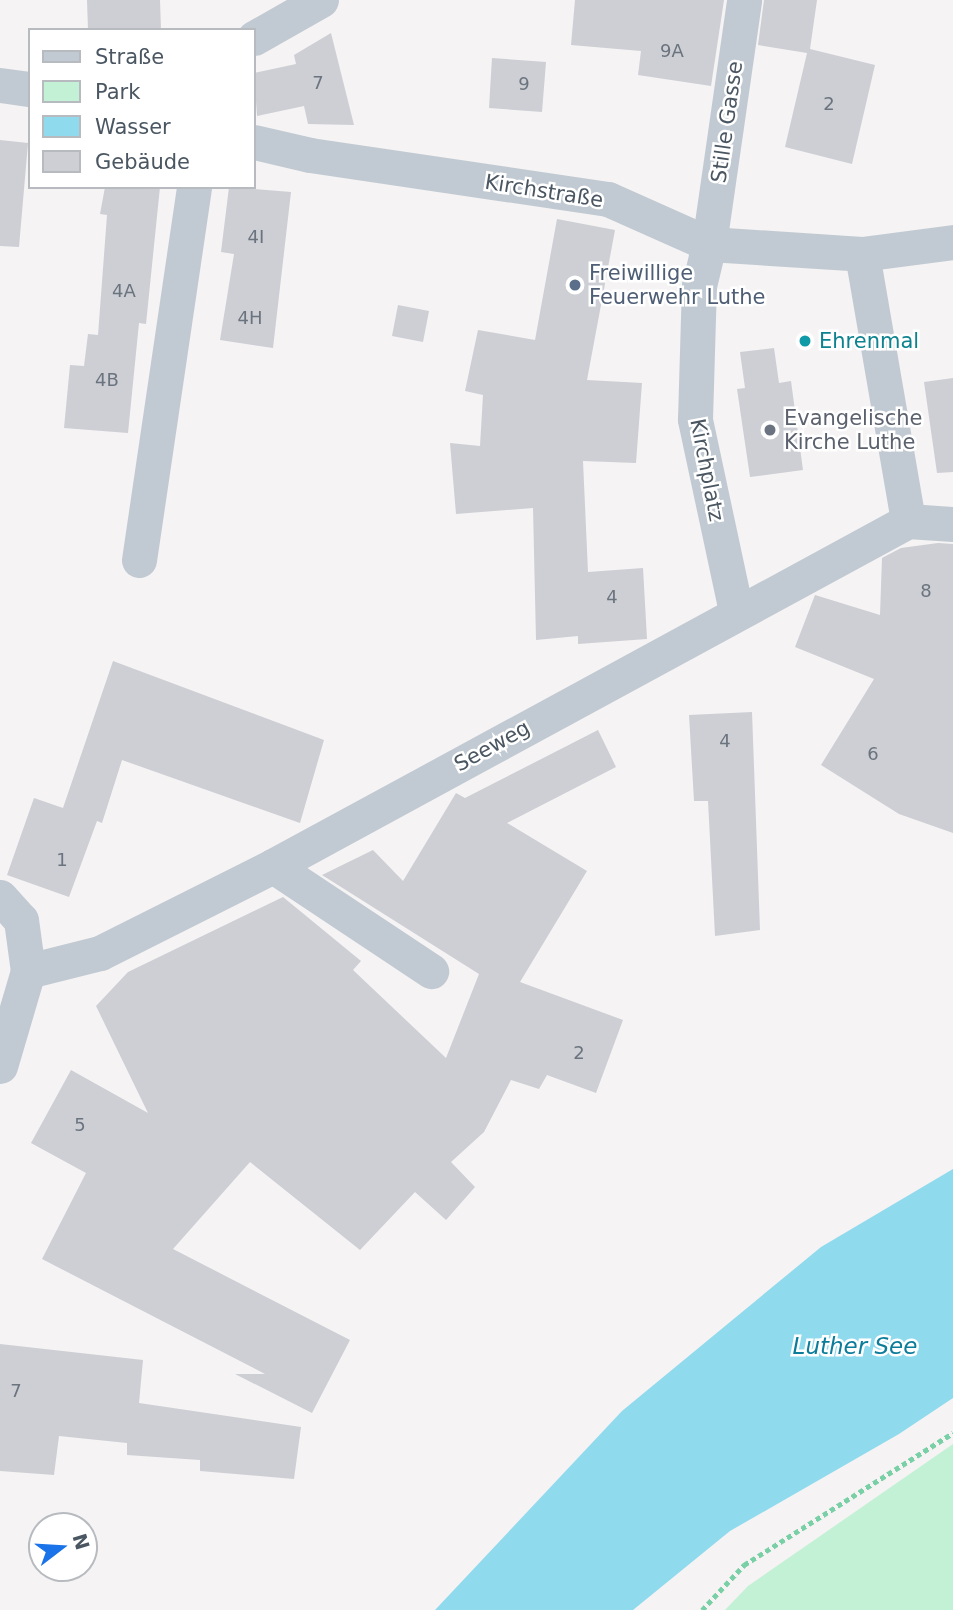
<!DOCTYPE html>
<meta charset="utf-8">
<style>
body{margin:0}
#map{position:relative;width:953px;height:1610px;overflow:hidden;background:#f5f3f3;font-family:"DejaVu Sans",sans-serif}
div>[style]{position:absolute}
.green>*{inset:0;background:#c3f1d5}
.water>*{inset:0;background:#90daee}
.building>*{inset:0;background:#cdcfd5}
.path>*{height:4.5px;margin-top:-2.25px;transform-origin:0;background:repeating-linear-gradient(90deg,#7ad0a6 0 5px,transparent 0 8.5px)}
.minor>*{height:35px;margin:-17.5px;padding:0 17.5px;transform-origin:17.5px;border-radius:17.5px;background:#c1cad2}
.dots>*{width:19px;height:19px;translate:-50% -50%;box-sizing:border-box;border:4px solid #fff;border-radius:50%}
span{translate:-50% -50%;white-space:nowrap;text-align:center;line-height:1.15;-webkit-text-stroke:5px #fff;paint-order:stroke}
.number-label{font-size:18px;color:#6b747e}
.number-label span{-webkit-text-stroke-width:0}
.street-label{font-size:21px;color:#4a5661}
.service-label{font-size:21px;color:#4e5e75}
.left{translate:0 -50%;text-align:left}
.culture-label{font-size:21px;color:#0d838f}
.worship-label{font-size:21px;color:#5b616d}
.water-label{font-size:23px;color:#0c7c9b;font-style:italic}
.legend{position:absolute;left:28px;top:28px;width:228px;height:161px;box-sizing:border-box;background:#fff;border:2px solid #b7bbc0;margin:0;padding:9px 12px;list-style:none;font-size:21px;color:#4a5661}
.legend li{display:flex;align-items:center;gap:14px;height:35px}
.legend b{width:35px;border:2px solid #b7bbc0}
.north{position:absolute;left:28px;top:1512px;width:70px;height:70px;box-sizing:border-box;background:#fff;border:2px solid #b7bbc0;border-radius:50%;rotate:73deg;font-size:19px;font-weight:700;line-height:28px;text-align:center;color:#4a5661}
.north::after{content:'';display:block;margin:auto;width:24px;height:32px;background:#1a73e8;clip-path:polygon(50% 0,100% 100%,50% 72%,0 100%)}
</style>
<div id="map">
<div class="green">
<i style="clip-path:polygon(953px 1444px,953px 1610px,725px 1610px,748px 1586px)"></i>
</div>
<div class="water">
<i style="clip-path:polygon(953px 1169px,953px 1398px,899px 1434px,730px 1531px,633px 1610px,435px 1610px,622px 1411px,821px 1247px)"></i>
</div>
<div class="building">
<i style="clip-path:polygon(87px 0,160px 0,161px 30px,88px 30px)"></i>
<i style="clip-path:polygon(575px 0,724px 0,711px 86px,638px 75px,641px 51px,571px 45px)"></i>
<i style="clip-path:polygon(764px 0,817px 0,810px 49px,875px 65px,852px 164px,785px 147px,807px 53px,758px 45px)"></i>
<i style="clip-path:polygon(331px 33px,354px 125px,308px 124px,304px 106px,257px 116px,254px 73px,296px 64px,294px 55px)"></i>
<i style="clip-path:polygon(492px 58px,546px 62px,542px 112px,489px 108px)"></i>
<i style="clip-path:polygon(0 140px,28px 143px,19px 247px,0 246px)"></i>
<i style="clip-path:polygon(105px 187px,160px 187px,146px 324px,139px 323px,128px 433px,64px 428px,70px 365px,84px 366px,88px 334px,98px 335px,107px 215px,100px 214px)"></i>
<i style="clip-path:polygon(229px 187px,291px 192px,273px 348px,220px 340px,234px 254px,221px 252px)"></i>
<i style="clip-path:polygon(557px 219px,615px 230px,587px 380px,642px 383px,636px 463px,583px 461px,588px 572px,643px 568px,647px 639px,578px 644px,578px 636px,536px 640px,533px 508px,456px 514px,450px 443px,480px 446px,483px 395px,465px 391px,478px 330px,535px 340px)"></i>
<i style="clip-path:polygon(398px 305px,429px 311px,423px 342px,392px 336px)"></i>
<i style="clip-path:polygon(774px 348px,779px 383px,791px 381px,803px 470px,750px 477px,737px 389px,745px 388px,740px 352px)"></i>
<i style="clip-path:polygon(953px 378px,953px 472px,937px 473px,924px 382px)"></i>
<i style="clip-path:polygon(938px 543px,953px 544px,953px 833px,899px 814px,821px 765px,874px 679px,795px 647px,815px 595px,880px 615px,882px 558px,901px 548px)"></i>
<i style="clip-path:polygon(113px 661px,324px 740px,300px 823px,122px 760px,102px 823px,97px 821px,69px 897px,7px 875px,34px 798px,63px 808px)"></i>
<i style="clip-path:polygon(752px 712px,760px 930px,715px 936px,708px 801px,694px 801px,689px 715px)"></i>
<i style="clip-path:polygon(598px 730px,616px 767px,507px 823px,587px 871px,520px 982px,623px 1020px,596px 1093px,547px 1075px,539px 1089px,511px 1080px,484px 1132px,451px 1162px,475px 1187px,446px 1220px,415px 1192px,360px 1250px,250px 1162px,173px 1249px,350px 1340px,312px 1413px,235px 1374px,265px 1374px,42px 1259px,86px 1173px,31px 1143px,71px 1070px,148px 1113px,96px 1006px,128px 972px,283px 897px,361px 961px,353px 970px,446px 1058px,479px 974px,322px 875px,373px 850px,403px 881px,456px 793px,465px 798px)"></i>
<i style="clip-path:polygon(0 1344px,143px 1360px,139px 1403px,301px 1427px,294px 1479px,200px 1471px,200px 1460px,127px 1455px,127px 1443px,59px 1436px,54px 1475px,0 1471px)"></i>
</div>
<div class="path">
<i style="left:702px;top:1610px;width:62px;rotate:-47deg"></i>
<i style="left:744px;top:1565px;width:247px;rotate:-32.3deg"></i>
</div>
<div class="minor">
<i style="left:254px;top:38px;width:77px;rotate:-29.6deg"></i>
<i style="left:0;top:85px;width:30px;rotate:8deg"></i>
<i style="left:254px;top:142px;width:57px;rotate:13.1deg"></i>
<i style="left:310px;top:155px;width:301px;rotate:8.4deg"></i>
<i style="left:608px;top:199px;width:111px;rotate:24deg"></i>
<i style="left:709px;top:244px;width:153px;rotate:3.7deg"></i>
<i style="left:862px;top:254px;width:92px;rotate:-7.5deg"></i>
<i style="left:862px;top:254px;width:271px;rotate:80.2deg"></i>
<i style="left:139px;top:560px;width:377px;rotate:-81.6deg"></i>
<i style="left:736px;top:611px;width:196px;rotate:-102.1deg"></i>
<i style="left:695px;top:419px;width:133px;rotate:-88.3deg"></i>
<i style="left:699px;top:286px;width:43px;rotate:-76.6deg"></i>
<i style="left:709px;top:244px;width:246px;rotate:-81.8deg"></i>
<i style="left:273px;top:866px;width:190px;rotate:33.6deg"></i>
<i style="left:0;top:897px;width:31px;rotate:48deg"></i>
<i style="left:21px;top:920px;width:51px;rotate:82.2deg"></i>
<i style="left:28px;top:971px;width:99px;rotate:106.4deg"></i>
<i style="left:28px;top:971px;width:74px;rotate:-14deg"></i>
<i style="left:100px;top:953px;width:194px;rotate:-26.7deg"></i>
<i style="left:273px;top:866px;width:723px;rotate:-28.52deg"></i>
<i style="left:908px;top:521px;width:45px;rotate:3.8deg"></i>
</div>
<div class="dots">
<i style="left:575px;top:285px;background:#5c6f8a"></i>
<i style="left:805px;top:341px;background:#0f9aa8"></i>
<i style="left:770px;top:430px;background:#6b7280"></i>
</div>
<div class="number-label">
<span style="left:672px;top:51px">9A</span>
<span style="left:318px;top:83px">7</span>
<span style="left:524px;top:84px">9</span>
<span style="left:829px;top:104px">2</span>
<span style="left:256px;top:237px">4I</span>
<span style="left:124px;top:291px">4A</span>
<span style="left:250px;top:318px">4H</span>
<span style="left:107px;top:380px">4B</span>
<span style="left:926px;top:591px">8</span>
<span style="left:612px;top:597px">4</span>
<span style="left:725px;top:741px">4</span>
<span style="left:873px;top:754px">6</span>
<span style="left:62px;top:860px">1</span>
<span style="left:579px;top:1053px">2</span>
<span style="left:80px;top:1125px">5</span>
<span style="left:16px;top:1391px">7</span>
</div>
<div class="street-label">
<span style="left:727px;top:122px;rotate:-82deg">Stille Gasse</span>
<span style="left:544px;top:191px;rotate:9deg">Kirchstraße</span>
<span style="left:707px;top:470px;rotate:79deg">Kirchplatz</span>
<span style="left:492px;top:746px;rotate:-29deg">Seeweg</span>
</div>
<div class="service-label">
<span class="left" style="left:589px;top:285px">Freiwillige<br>Feuerwehr Luthe</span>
</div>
<div class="culture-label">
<span class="left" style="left:819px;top:341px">Ehrenmal</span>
</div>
<div class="worship-label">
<span class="left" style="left:784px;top:430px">Evangelische<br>Kirche Luthe</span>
</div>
<div class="water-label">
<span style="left:855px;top:1346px">Luther See</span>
</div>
<ul class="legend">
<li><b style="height:9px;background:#c1cad2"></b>Straße</li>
<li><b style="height:19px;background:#c3f1d5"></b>Park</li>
<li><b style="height:19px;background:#90daee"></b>Wasser</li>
<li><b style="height:19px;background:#cdcfd5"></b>Gebäude</li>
</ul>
<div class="north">N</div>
</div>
